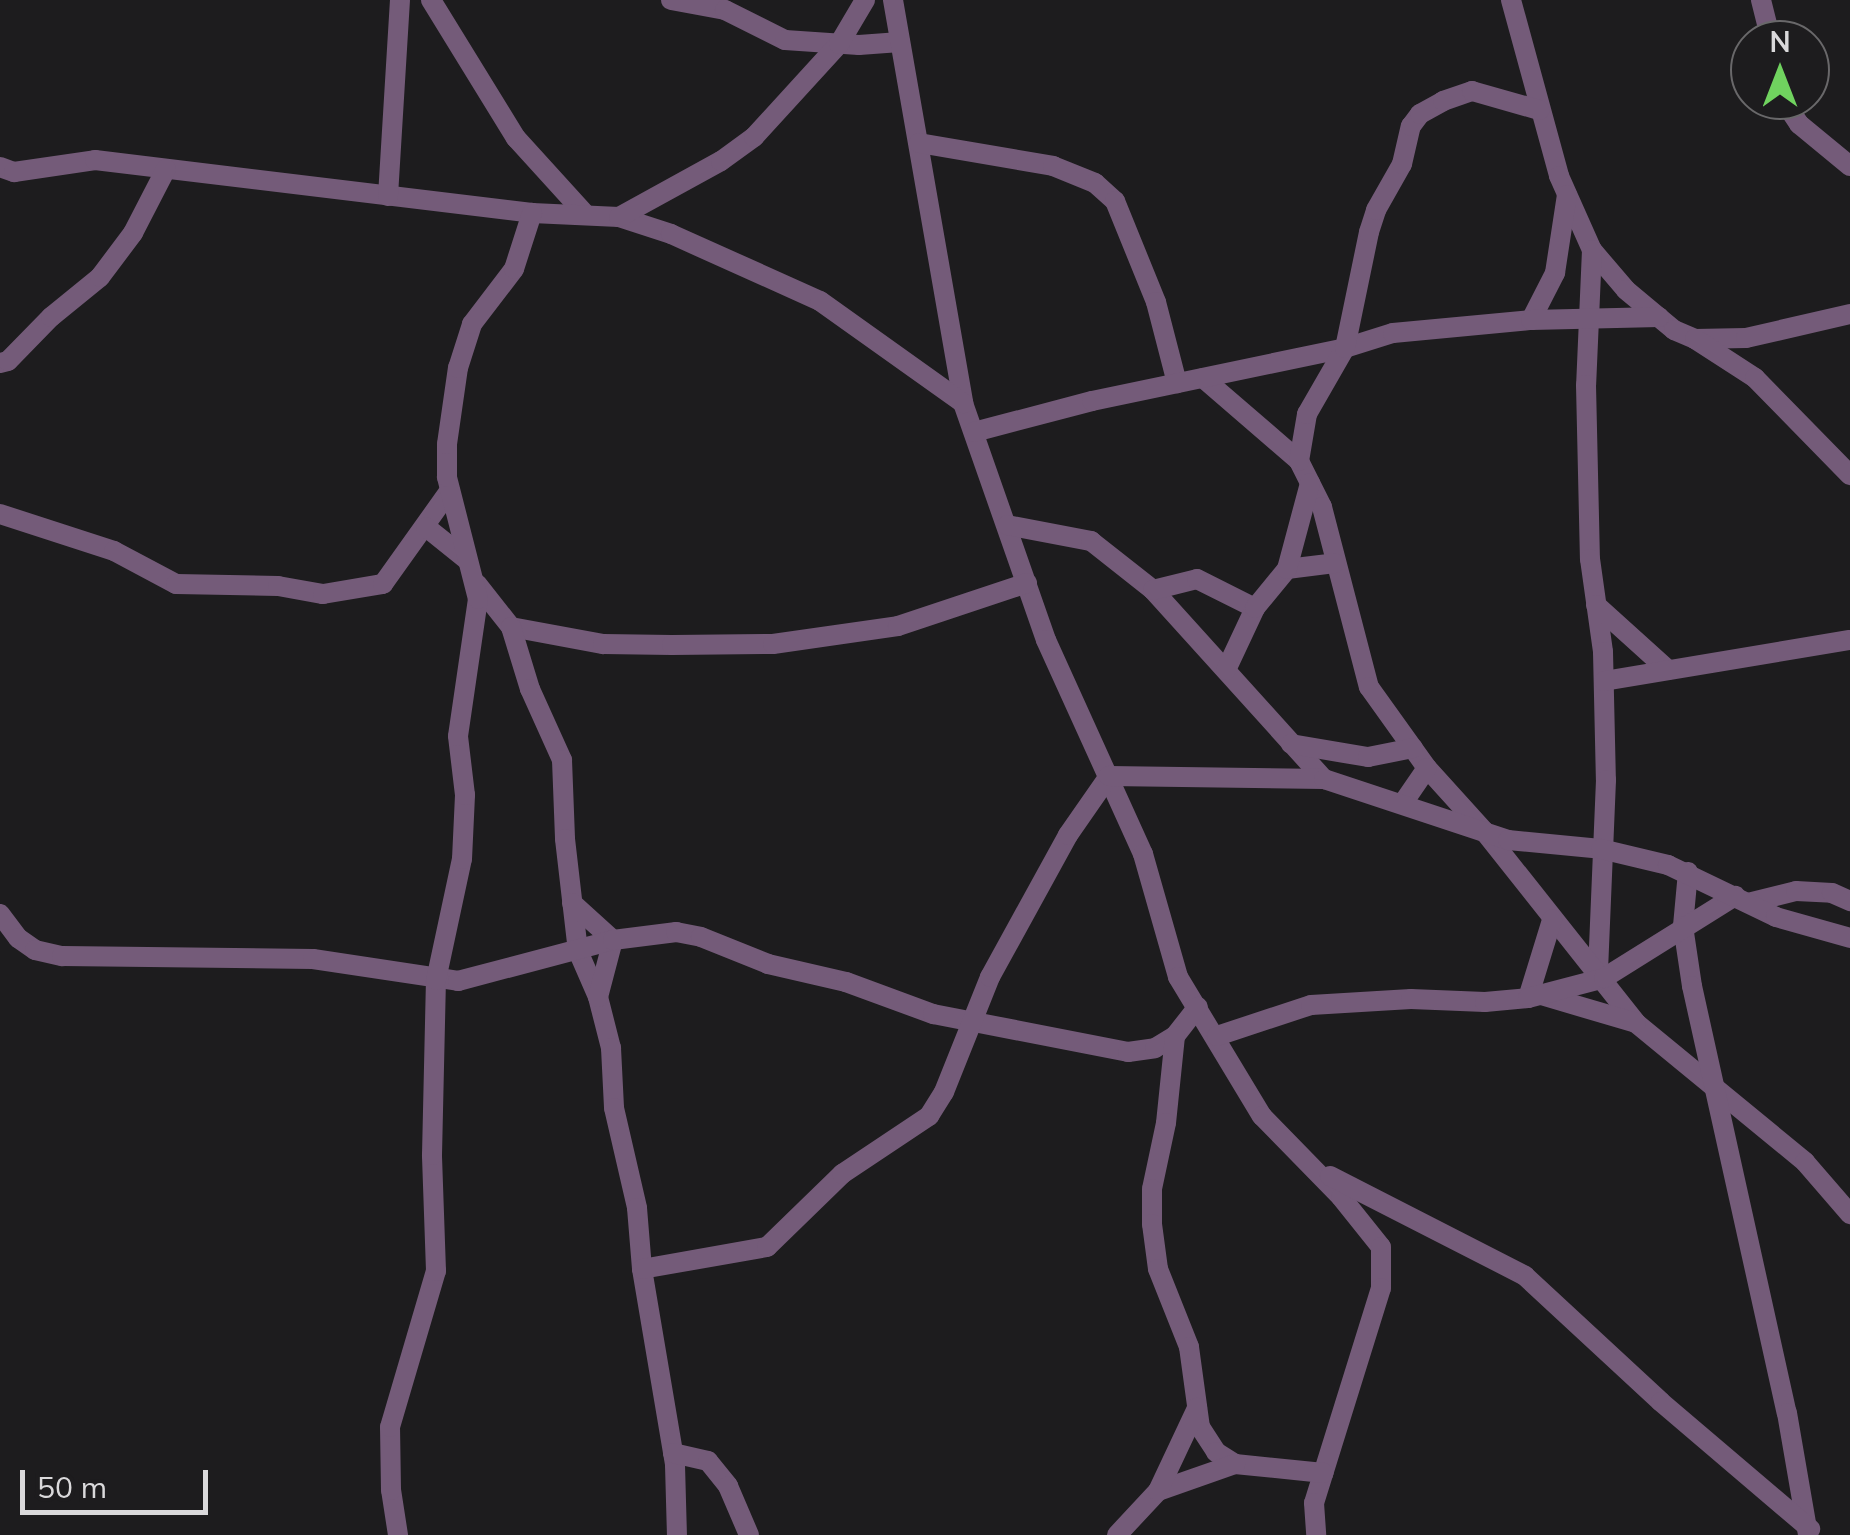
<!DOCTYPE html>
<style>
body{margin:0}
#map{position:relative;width:1850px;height:1535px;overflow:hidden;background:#1d1c1e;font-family:Mulish,sans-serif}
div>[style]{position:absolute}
.minor>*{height:20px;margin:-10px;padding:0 10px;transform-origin:10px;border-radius:10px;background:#745b79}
span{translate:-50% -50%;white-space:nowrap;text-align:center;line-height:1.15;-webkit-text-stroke:8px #1d1c1e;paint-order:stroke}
.north{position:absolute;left:1730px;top:20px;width:100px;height:100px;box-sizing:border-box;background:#1d1c1e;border:2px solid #69686a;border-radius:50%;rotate:0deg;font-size:28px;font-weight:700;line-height:40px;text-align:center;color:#dad9db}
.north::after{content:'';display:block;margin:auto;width:35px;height:45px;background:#70d35f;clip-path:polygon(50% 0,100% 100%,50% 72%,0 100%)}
.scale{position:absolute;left:20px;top:1470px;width:188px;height:45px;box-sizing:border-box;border:5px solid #dad9db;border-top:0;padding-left:12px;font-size:30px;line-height:35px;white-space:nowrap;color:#dad9db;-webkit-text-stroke:8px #1d1c1e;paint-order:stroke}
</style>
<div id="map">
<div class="minor">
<i style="left:431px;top:0;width:162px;rotate:58.4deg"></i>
<i style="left:516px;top:138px;width:104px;rotate:47.7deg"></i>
<i style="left:671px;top:0;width:55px;rotate:10.5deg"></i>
<i style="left:725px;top:10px;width:67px;rotate:26.6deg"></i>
<i style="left:785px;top:40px;width:74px;rotate:3.9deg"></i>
<i style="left:859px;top:45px;width:41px;rotate:-4.2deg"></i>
<i style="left:893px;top:0;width:409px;rotate:80.1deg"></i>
<i style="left:963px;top:403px;width:251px;rotate:70.7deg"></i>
<i style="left:1046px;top:640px;width:235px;rotate:65.6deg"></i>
<i style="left:1143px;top:854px;width:128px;rotate:74.1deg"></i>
<i style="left:1178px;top:977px;width:162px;rotate:58.9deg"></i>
<i style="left:1262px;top:1116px;width:113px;rotate:45.7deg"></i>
<i style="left:1341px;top:1197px;width:64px;rotate:51.3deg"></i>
<i style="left:1381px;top:1247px;width:41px;rotate:90deg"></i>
<i style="left:1381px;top:1288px;width:225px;rotate:107.3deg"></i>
<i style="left:1314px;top:1503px;width:32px;rotate:86deg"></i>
<i style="left:1511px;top:0;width:182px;rotate:74.7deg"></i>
<i style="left:1559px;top:176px;width:81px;rotate:66deg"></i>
<i style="left:1592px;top:250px;width:52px;rotate:49.6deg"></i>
<i style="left:1626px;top:290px;width:62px;rotate:39.8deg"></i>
<i style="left:1674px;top:330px;width:23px;rotate:23deg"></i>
<i style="left:1695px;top:339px;width:51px;rotate:-1.1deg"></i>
<i style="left:1746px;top:338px;width:107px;rotate:-13deg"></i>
<i style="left:1761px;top:0;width:41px;rotate:76deg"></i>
<i style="left:1783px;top:100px;width:29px;rotate:56deg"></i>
<i style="left:1799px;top:124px;width:66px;rotate:39.5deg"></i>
<i style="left:919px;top:143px;width:136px;rotate:9.7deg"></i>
<i style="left:1053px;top:166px;width:45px;rotate:22deg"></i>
<i style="left:1095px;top:183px;width:27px;rotate:42deg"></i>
<i style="left:1115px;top:201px;width:109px;rotate:67.9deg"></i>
<i style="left:1156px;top:302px;width:84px;rotate:75.5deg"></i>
<i style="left:0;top:167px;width:15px;rotate:20deg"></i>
<i style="left:14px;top:172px;width:82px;rotate:-8.4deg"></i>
<i style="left:95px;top:160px;width:440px;rotate:6.9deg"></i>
<i style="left:532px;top:213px;width:87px;rotate:2.6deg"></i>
<i style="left:619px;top:217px;width:55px;rotate:18.1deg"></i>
<i style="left:671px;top:234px;width:163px;rotate:24.2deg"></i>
<i style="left:820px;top:301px;width:176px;rotate:35.5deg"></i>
<i style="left:388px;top:196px;width:196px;rotate:-86.5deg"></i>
<i style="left:619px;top:217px;width:116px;rotate:-28.8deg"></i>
<i style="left:721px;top:161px;width:41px;rotate:-36deg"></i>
<i style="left:754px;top:137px;width:126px;rotate:-47.6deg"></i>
<i style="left:839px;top:44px;width:51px;rotate:-59.4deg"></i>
<i style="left:1592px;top:250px;width:135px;rotate:92.5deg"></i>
<i style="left:1586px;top:385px;width:174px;rotate:88.7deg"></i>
<i style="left:1590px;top:559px;width:94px;rotate:82deg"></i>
<i style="left:1603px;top:652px;width:128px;rotate:88.7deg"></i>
<i style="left:1606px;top:780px;width:192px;rotate:92.4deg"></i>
<i style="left:1531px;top:320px;width:53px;rotate:-62.9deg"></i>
<i style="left:1555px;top:273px;width:79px;rotate:-81.3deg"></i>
<i style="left:1695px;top:339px;width:72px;rotate:33deg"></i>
<i style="left:1755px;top:378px;width:136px;rotate:45.6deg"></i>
<i style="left:0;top:363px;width:8px;rotate:-14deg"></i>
<i style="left:8px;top:361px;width:62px;rotate:-45.7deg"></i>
<i style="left:51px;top:317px;width:63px;rotate:-39.2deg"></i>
<i style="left:100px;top:277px;width:55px;rotate:-53.1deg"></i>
<i style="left:133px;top:233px;width:72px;rotate:-62.7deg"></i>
<i style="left:1203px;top:378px;width:127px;rotate:40.8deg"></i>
<i style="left:1299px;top:461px;width:51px;rotate:63.4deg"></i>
<i style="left:1322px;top:507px;width:186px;rotate:75.4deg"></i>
<i style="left:1369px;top:687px;width:100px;rotate:54.4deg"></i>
<i style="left:1427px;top:768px;width:85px;rotate:47.9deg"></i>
<i style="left:1484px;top:831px;width:245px;rotate:51.6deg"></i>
<i style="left:1636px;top:1023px;width:219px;rotate:39.4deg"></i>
<i style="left:1805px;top:1162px;width:69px;rotate:49.1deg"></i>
<i style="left:974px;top:432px;width:122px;rotate:-14.7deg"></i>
<i style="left:1092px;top:401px;width:258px;rotate:-11.8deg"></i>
<i style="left:1345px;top:348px;width:50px;rotate:-17.4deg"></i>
<i style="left:1393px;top:333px;width:139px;rotate:-5.4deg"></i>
<i style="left:1531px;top:320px;width:128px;rotate:-1.3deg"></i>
<i style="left:1299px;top:461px;width:48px;rotate:-80.3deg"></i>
<i style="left:1307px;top:414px;width:76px;rotate:-60.1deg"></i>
<i style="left:1345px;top:348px;width:118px;rotate:-78.3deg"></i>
<i style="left:1369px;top:232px;width:23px;rotate:-72deg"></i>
<i style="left:1376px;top:210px;width:53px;rotate:-60.5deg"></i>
<i style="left:1402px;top:164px;width:39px;rotate:-77deg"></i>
<i style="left:1411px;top:126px;width:15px;rotate:-53deg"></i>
<i style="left:1420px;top:114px;width:26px;rotate:-29deg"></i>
<i style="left:1443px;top:101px;width:31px;rotate:-19deg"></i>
<i style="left:1472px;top:91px;width:70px;rotate:15.8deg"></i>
<i style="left:0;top:514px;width:120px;rotate:18deg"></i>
<i style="left:114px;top:551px;width:70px;rotate:28deg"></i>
<i style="left:176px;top:584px;width:102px;rotate:1.1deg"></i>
<i style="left:278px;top:586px;width:46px;rotate:10.1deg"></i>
<i style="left:323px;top:594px;width:61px;rotate:-9.5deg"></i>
<i style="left:383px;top:584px;width:115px;rotate:-54.5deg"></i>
<i style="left:1007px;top:525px;width:86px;rotate:10.8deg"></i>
<i style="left:1091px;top:541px;width:79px;rotate:38.3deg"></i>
<i style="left:1153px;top:590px;width:255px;rotate:47.9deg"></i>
<i style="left:426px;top:527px;width:51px;rotate:38.7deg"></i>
<i style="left:1287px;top:569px;width:48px;rotate:-7.1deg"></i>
<i style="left:477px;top:584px;width:55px;rotate:51.7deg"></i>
<i style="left:511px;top:627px;width:94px;rotate:10.5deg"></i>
<i style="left:603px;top:644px;width:69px;rotate:0.8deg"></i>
<i style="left:672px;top:645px;width:101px;rotate:-0.6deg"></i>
<i style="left:773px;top:644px;width:126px;rotate:-8.2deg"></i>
<i style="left:898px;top:626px;width:136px;rotate:-18.4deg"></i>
<i style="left:1153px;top:590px;width:45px;rotate:-14deg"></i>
<i style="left:1197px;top:579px;width:65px;rotate:26.6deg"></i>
<i style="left:1596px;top:605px;width:97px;rotate:42.1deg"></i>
<i style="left:511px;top:627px;width:65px;rotate:73deg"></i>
<i style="left:530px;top:689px;width:78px;rotate:65.7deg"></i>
<i style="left:562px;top:760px;width:79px;rotate:87.8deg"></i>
<i style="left:565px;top:839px;width:113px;rotate:83.4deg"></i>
<i style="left:578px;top:951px;width:50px;rotate:66.5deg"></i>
<i style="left:598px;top:997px;width:53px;rotate:75.7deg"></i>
<i style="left:611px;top:1048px;width:60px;rotate:87.1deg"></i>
<i style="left:614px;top:1108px;width:103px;rotate:77deg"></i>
<i style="left:637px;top:1208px;width:61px;rotate:85.3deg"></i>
<i style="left:642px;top:1269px;width:199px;rotate:80.4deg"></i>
<i style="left:675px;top:1465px;width:70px;rotate:88.4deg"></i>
<i style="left:1226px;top:670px;width:68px;rotate:-64.9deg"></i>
<i style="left:1255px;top:608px;width:50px;rotate:-50.6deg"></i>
<i style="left:1287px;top:569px;width:89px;rotate:-75deg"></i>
<i style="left:1604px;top:681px;width:249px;rotate:-9.5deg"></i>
<i style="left:1291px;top:744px;width:78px;rotate:9.6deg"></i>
<i style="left:1368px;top:757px;width:46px;rotate:-11.3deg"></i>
<i style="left:1403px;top:803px;width:42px;rotate:-55.6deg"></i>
<i style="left:1688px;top:872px;width:54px;rotate:95.3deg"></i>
<i style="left:1683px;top:926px;width:61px;rotate:81.5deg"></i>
<i style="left:1692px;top:986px;width:437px;rotate:77.5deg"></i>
<i style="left:1787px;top:1413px;width:124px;rotate:80.2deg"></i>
<i style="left:572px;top:903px;width:55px;rotate:42.1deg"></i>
<i style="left:613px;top:940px;width:59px;rotate:104.7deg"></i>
<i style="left:1748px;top:903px;width:49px;rotate:-14deg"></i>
<i style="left:1796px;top:891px;width:36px;rotate:3deg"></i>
<i style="left:1832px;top:893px;width:20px;rotate:24deg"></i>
<i style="left:0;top:914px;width:30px;rotate:53deg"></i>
<i style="left:18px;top:938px;width:21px;rotate:35deg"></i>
<i style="left:35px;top:950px;width:28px;rotate:13deg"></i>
<i style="left:62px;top:956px;width:251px;rotate:0.7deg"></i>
<i style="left:313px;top:959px;width:147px;rotate:8.6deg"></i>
<i style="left:458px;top:981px;width:160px;rotate:-14.8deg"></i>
<i style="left:613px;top:940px;width:64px;rotate:-7.2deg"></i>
<i style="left:676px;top:932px;width:25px;rotate:11deg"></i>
<i style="left:701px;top:937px;width:72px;rotate:21.9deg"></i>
<i style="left:768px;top:964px;width:80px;rotate:13deg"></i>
<i style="left:846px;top:982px;width:93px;rotate:20.2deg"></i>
<i style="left:933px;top:1014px;width:199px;rotate:11deg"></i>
<i style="left:1128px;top:1052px;width:27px;rotate:-8deg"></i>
<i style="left:1155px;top:1048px;width:23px;rotate:-31deg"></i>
<i style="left:1175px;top:1036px;width:37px;rotate:-52deg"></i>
<i style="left:1541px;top:995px;width:99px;rotate:16.4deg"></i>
<i style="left:1528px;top:998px;width:82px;rotate:-72.9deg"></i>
<i style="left:1175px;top:1036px;width:87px;rotate:95.9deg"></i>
<i style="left:1166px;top:1123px;width:67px;rotate:102deg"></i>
<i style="left:1152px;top:1189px;width:35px;rotate:90deg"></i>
<i style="left:1152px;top:1224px;width:45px;rotate:82.4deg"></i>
<i style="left:1158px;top:1269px;width:84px;rotate:68.3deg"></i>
<i style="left:1189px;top:1347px;width:81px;rotate:82.2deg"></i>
<i style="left:1200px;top:1427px;width:30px;rotate:57deg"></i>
<i style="left:1216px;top:1452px;width:22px;rotate:32deg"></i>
<i style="left:1235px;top:1464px;width:89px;rotate:5.8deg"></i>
<i style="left:1217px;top:1036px;width:99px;rotate:-18.3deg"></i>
<i style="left:1311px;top:1005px;width:100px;rotate:-3.4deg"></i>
<i style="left:1411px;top:999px;width:74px;rotate:2.3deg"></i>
<i style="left:1485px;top:1002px;width:43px;rotate:-5.3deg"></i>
<i style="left:1528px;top:998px;width:79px;rotate:-14.7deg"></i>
<i style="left:1604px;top:978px;width:155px;rotate:-32deg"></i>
<i style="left:1330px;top:1176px;width:219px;rotate:27.1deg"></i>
<i style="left:1525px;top:1276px;width:185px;rotate:42.8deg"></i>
<i style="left:1661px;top:1402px;width:196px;rotate:40.4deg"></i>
<i style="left:642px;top:1269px;width:127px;rotate:-10deg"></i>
<i style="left:767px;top:1247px;width:105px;rotate:-44.2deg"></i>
<i style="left:842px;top:1174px;width:105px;rotate:-33.7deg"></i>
<i style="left:929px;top:1116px;width:28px;rotate:-58deg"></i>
<i style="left:944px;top:1092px;width:124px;rotate:-68.2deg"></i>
<i style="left:990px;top:977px;width:162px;rotate:-61.2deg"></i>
<i style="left:1068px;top:835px;width:72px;rotate:-55.2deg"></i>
<i style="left:1109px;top:776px;width:215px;rotate:0.8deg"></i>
<i style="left:1324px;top:779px;width:194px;rotate:18.3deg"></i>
<i style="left:1508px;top:840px;width:93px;rotate:5.5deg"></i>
<i style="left:1601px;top:849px;width:69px;rotate:13.4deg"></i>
<i style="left:1668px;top:865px;width:120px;rotate:25.7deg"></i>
<i style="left:1776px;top:917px;width:77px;rotate:15.8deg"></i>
<i style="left:673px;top:1453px;width:36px;rotate:13deg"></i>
<i style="left:708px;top:1461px;width:32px;rotate:51deg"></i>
<i style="left:728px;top:1486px;width:53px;rotate:66.8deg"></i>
<i style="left:1158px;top:1491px;width:82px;rotate:-19.3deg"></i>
<i style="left:398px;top:1535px;width:46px;rotate:-98.8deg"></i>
<i style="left:391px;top:1490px;width:63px;rotate:-90.9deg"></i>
<i style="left:390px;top:1427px;width:163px;rotate:-73.6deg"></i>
<i style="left:436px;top:1271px;width:116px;rotate:-92deg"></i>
<i style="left:432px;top:1155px;width:175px;rotate:-88.7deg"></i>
<i style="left:436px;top:980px;width:124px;rotate:-77.9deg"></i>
<i style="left:462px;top:859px;width:64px;rotate:-87.3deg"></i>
<i style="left:465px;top:795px;width:59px;rotate:-96.8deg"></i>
<i style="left:458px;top:736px;width:138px;rotate:-81.7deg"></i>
<i style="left:478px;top:599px;width:126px;rotate:-104.3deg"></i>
<i style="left:447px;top:477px;width:33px;rotate:-90deg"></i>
<i style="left:447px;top:444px;width:77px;rotate:-81.8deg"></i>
<i style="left:458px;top:368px;width:46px;rotate:-72.3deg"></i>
<i style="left:472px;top:324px;width:69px;rotate:-52.6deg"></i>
<i style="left:514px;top:269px;width:59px;rotate:-72.2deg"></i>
<i style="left:1117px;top:1535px;width:60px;rotate:-47deg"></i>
<i style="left:1158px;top:1491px;width:92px;rotate:-64.8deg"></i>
</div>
<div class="north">N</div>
<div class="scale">50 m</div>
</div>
